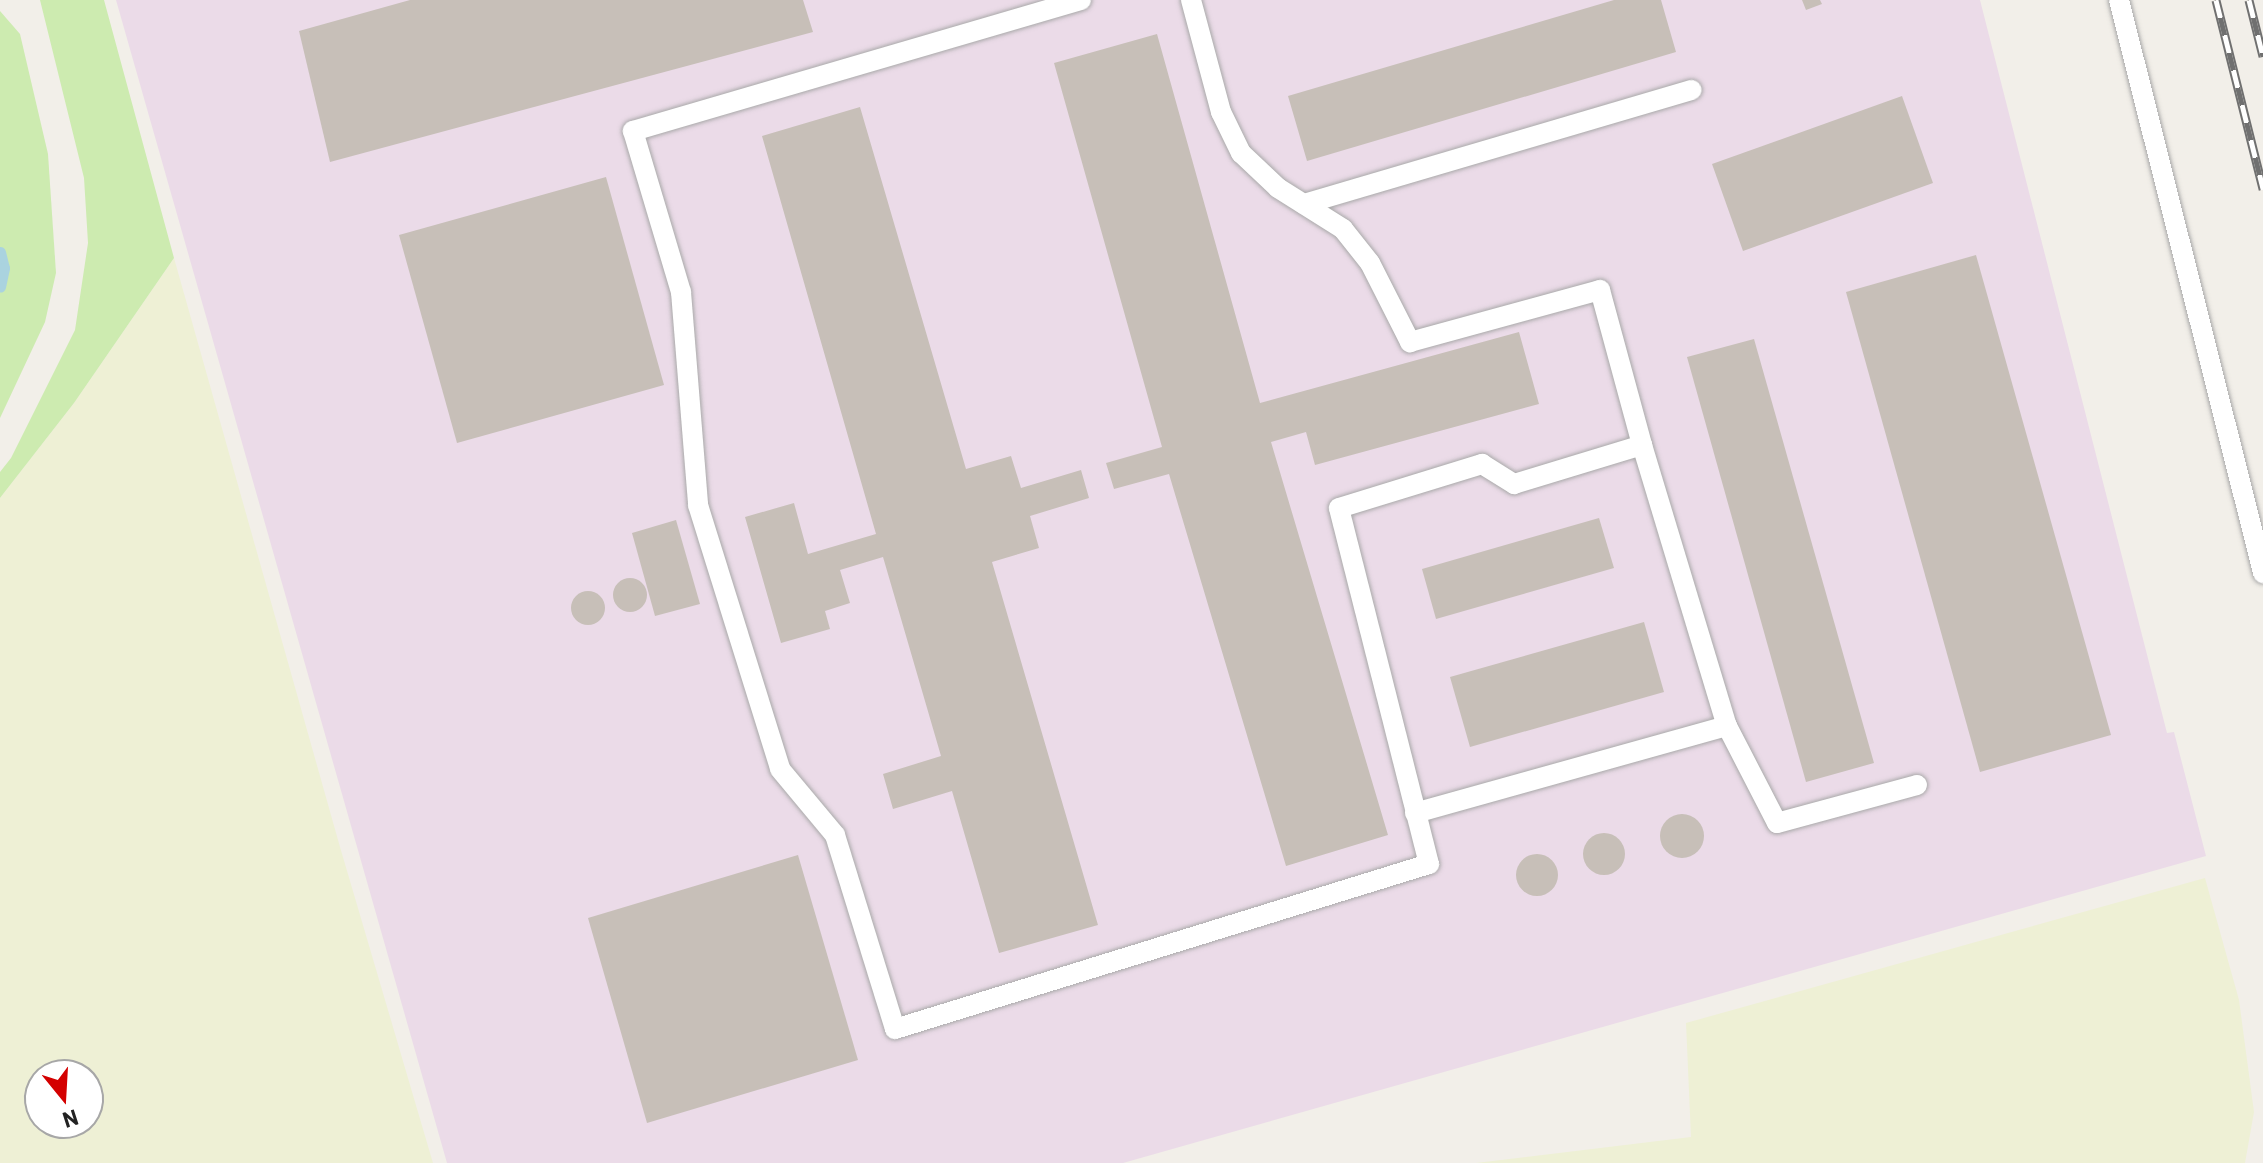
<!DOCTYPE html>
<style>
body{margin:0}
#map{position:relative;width:2263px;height:1163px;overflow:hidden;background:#f2efe9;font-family:Barlow,sans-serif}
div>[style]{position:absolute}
.industrial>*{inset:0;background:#ebdbe8}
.farmland>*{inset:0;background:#eef0d5}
.grass>*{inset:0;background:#cdebb0}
.stream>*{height:11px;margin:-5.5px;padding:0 5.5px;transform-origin:5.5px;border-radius:5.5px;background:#aad3df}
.building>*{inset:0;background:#c7bfb8}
.round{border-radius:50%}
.roads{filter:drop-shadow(0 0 2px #a9a9a9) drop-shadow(0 0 2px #a9a9a9)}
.lane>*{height:20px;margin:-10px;padding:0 10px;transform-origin:10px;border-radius:10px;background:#fff}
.rail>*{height:9px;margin-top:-4.5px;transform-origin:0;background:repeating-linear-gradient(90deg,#fff 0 18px,#707070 0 36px);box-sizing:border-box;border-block:2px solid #707070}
span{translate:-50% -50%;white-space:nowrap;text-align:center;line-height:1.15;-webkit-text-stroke:6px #fff;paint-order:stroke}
.north{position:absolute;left:24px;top:1059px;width:80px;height:80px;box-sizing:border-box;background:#fff;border:2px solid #a7a7a7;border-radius:50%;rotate:162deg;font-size:22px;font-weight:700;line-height:32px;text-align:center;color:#222}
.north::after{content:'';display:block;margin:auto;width:28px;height:36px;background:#d40000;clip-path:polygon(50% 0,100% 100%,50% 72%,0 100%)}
</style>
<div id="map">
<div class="industrial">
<i style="clip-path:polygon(116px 0,1980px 0,2167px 733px,2174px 732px,2206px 856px,1123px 1163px,447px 1163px)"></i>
</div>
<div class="farmland">
<i style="clip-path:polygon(evenodd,174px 258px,340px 847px,433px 1163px,0 1163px,0 498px,74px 403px,174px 258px,40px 1075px,88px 1075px,88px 1123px,40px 1123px,40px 1075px)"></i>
<i style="clip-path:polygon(2205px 878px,2239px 1000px,2254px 1112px,2245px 1163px,1476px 1163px,1691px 1137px,1686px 1023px)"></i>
</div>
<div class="grass">
<i style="clip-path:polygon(40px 0,104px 0,174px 258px,74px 403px,0 498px,0 472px,11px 458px,75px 330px,88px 243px,84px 178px)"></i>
<i style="clip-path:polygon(0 11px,20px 34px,48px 154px,56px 273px,45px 322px,0 418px)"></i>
</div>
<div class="stream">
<i style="left:0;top:252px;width:16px;rotate:76deg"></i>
<i style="left:4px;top:268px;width:19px;rotate:102deg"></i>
</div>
<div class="building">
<i style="clip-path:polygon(410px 0,803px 0,813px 32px,330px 162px,299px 31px)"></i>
<i style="clip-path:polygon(1614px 0,1661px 0,1676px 52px,1307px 161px,1288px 96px)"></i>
<i style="clip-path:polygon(1802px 0,1820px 0,1822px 4px,1806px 10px)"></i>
<i style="clip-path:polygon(1157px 34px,1260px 403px,1519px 332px,1539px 404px,1315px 465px,1306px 432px,1271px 442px,1388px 835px,1286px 866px,1169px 474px,1114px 489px,1106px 463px,1162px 447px,1054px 63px)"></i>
<i style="clip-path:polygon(1902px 96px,1933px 183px,1743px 251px,1712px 164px)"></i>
<i style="clip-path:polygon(860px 107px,966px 469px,1011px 456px,1021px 488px,1081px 470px,1089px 498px,1030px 516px,1039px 548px,992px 562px,1098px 925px,999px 953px,952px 791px,893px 809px,883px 774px,941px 756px,883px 557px,840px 570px,850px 603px,825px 611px,830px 629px,781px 643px,745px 517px,794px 503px,808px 554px,876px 534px,762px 136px)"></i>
<i style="clip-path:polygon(606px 177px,664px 385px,457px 443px,399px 235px)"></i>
<i style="clip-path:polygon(1976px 255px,2111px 735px,1980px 772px,1846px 292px)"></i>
<i style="clip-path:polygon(1754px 339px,1874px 763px,1806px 782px,1687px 357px)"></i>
<i style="clip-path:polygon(1599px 518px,1614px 568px,1436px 619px,1422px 569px)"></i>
<i style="clip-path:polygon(676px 520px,700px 604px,655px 616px,632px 533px)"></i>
<i class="round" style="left:613px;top:578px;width:34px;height:34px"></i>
<i class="round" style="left:571px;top:591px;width:34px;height:34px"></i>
<i style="clip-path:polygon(1644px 622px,1664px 692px,1470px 747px,1450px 677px)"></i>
<i class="round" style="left:1660px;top:814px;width:44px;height:44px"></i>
<i class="round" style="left:1583px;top:833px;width:42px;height:42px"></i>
<i class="round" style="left:1516px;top:854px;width:42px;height:42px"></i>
<i style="clip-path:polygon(798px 855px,858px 1060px,647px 1123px,588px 918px)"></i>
</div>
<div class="roads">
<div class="lane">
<i style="left:1081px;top:0;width:467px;rotate:163.7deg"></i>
<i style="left:633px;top:131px;width:168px;rotate:73.4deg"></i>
<i style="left:681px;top:292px;width:214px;rotate:85.4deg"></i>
<i style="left:698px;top:505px;width:276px;rotate:72.7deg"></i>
<i style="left:780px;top:769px;width:86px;rotate:50.2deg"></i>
<i style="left:835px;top:835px;width:203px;rotate:72.8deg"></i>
<i style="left:895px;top:1029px;width:559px;rotate:-17.17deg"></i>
<i style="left:1429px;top:864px;width:367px;rotate:-104.2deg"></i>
<i style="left:1339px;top:508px;width:150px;rotate:-17.1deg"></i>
<i style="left:1482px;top:464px;width:38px;rotate:32deg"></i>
<i style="left:1514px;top:484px;width:134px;rotate:-16.9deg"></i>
<i style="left:1642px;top:445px;width:294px;rotate:73.2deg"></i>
<i style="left:1727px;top:726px;width:109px;rotate:62.7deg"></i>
<i style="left:1777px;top:823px;width:145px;rotate:-15.2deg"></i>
<i style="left:1191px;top:0;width:116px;rotate:75deg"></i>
<i style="left:1221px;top:112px;width:46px;rotate:64deg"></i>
<i style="left:1241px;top:153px;width:51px;rotate:43.4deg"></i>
<i style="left:1278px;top:188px;width:77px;rotate:32.2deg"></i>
<i style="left:1343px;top:229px;width:43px;rotate:51.5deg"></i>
<i style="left:1370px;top:263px;width:89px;rotate:63.1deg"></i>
<i style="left:1410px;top:342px;width:197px;rotate:-15.3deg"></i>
<i style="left:1600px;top:290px;width:161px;rotate:74.8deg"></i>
<i style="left:2119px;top:0;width:591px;rotate:75.89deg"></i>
<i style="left:1304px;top:204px;width:404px;rotate:-16.4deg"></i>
<i style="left:1415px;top:813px;width:324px;rotate:-15.6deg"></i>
</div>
</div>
<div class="rail">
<i style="left:2216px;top:0;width:195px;rotate:76deg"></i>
<i style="left:2249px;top:0;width:58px;rotate:76deg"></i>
</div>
<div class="north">N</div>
</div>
